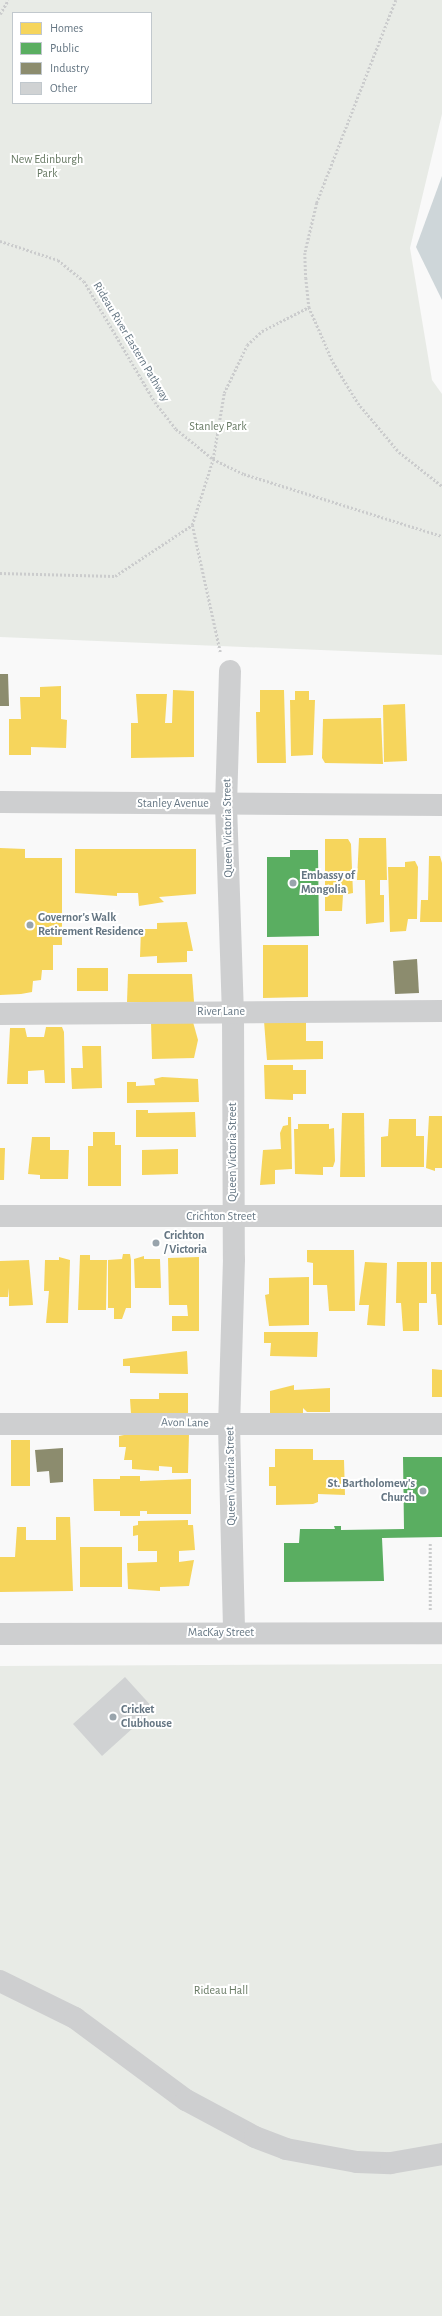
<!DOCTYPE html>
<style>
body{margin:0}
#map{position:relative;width:442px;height:2316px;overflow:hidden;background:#f9f9f9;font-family:"Alegreya Sans",sans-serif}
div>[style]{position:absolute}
.green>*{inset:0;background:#e8ebe6}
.water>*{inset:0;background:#ced6d9}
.homes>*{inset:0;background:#f6d55c}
.public>*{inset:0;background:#5aae61}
.industry>*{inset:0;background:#8c8c6e}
.building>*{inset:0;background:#d0d2d3}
.path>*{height:2.5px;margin-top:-1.25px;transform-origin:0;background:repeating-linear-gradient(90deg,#cbcccd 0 2px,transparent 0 4px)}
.minor>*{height:22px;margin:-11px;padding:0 11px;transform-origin:11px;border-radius:11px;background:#cecfd0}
.dots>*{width:11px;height:11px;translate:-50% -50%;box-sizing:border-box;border:2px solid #fff;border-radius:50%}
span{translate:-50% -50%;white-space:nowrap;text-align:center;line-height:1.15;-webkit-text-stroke:4px #fff;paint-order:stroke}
.park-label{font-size:12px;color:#687a64}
.street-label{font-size:12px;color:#657683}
.poi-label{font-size:12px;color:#657683;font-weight:700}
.left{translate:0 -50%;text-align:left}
.right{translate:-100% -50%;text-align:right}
.legend{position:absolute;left:12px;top:12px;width:140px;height:92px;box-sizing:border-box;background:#fff;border:1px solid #c1c8cd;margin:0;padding:5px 7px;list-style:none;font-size:12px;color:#657683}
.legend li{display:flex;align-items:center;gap:8px;height:20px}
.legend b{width:20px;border:1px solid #c1c8cd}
</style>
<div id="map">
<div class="green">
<i style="clip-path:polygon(evenodd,0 0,442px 0,442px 114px,410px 248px,432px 380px,442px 394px,442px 655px,0 637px,0 0,13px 13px,151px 13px,151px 103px,13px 103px,13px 13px)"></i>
<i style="clip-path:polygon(442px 1664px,442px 2316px,0 2316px,0 1666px)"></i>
</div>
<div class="water">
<i style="clip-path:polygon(442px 176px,442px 300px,416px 247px)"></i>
</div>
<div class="homes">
<i style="clip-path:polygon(61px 686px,61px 719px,67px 720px,66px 748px,31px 747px,31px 755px,9px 755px,9px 719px,21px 719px,20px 697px,40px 697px,40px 687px)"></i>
<i style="clip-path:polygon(173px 690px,194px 691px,194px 757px,131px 758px,131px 723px,138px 723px,136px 694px,167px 694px,165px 723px,172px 723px)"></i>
<i style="clip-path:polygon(260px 690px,284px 690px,286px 763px,257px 763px,256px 712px,260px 712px)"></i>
<i style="clip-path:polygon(295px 691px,309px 691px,309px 700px,315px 700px,313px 755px,291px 756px,290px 700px,295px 700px)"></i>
<i style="clip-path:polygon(405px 704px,407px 761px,384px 762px,383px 705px)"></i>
<i style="clip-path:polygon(381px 718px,383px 764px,325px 763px,322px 758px,323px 719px)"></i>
<i style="clip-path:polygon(359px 838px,386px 838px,387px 880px,380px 880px,380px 895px,384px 895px,384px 922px,366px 924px,365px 880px,357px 880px)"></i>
<i style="clip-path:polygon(325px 839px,348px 839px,351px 844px,353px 893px,343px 895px,342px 911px,325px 911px)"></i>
<i style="clip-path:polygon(0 848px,25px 849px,25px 858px,62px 858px,62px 945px,53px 945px,53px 970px,42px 970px,41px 980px,33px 981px,32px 992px,21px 994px,0 995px)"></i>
<i style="clip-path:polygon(75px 849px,196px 849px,196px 894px,159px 897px,164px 902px,139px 906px,138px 893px,117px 893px,117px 896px,75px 893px)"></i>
<i style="clip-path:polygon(429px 856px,440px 856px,442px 863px,442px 922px,420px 922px,421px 900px,428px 900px)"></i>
<i style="clip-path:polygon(415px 861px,418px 867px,417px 919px,408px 919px,406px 931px,390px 932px,388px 867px,405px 867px,405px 862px)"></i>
<i style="clip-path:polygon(187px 922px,193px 951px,187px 951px,187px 962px,157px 963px,157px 956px,140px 957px,141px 929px,157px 929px,157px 923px)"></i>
<i style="clip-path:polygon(263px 945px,308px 945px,308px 997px,263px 998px)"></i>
<i style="clip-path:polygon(77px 968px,108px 968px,108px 991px,77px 991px)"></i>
<i style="clip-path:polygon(128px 974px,192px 974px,194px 1002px,127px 1002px)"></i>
<i style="clip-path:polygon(264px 1021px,306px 1022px,306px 1041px,323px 1041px,323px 1059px,267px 1060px)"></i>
<i style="clip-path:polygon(151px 1022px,193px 1022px,198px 1040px,194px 1058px,152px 1059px)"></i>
<i style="clip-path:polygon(46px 1027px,62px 1027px,64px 1032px,65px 1083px,45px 1083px,44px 1070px,28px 1071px,28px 1084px,7px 1084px,10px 1028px,25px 1028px,27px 1037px,44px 1037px)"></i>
<i style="clip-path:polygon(82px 1046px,101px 1046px,102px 1088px,72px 1089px,71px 1068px,83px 1068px)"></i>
<i style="clip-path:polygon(264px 1065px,293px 1065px,293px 1070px,306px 1070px,306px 1094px,293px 1094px,293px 1100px,265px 1099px)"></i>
<i style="clip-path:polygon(162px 1077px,198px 1079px,199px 1102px,127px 1103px,127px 1082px,136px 1082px,136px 1086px,155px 1085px,154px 1079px)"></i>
<i style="clip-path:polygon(136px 1110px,148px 1110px,148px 1113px,195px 1112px,196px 1137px,136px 1137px)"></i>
<i style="clip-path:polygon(342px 1113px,364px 1113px,365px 1177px,340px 1177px)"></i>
<i style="clip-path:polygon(429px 1116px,442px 1116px,442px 1168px,435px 1168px,435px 1171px,426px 1168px)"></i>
<i style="clip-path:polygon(288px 1117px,291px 1117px,292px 1169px,275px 1170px,275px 1184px,260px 1185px,263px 1150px,281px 1149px,280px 1133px,283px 1126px,288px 1125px)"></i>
<i style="clip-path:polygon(389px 1119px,416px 1119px,416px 1136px,424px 1136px,424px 1167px,381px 1167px,381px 1137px,388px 1136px)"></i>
<i style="clip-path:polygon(298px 1124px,329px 1124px,329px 1129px,334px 1128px,335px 1161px,333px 1167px,323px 1167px,323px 1175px,295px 1174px,294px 1129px,298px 1129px)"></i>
<i style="clip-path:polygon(93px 1132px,115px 1132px,115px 1145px,121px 1145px,121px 1186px,88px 1186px,88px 1146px,93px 1146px)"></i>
<i style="clip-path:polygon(32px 1137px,50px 1137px,50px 1150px,69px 1150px,68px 1179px,40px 1179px,40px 1175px,28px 1174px)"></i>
<i style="clip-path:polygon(0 1148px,5px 1148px,4px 1180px,0 1180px)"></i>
<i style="clip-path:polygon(178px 1149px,178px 1174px,142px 1175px,142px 1150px)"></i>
<i style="clip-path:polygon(307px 1250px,354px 1250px,355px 1311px,329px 1311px,327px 1285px,313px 1285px,313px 1263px,307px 1262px)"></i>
<i style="clip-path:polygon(123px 1254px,130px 1254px,131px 1260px,131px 1308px,126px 1308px,122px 1319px,114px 1319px,114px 1308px,108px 1308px,108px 1260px,122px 1259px)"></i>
<i style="clip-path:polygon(80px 1255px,90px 1255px,90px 1260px,107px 1260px,106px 1310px,78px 1310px)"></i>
<i style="clip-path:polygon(144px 1256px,144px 1259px,160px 1259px,161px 1288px,135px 1288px,134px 1259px)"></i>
<i style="clip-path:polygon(59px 1257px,70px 1260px,68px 1323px,46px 1323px,49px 1291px,44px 1291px,45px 1260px,59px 1260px)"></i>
<i style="clip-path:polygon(199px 1257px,199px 1331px,172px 1331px,172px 1316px,188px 1316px,187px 1305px,169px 1305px,168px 1258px)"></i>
<i style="clip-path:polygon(29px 1260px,33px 1305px,9px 1306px,9px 1288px,8px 1297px,0 1297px,0 1261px)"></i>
<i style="clip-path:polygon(365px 1262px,387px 1263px,385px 1326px,367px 1325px,369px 1305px,359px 1305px)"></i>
<i style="clip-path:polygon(397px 1262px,427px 1262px,427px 1303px,419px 1303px,419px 1331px,403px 1331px,401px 1303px,396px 1303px)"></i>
<i style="clip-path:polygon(431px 1262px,442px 1262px,442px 1325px,438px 1325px,436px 1294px,431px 1294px)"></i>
<i style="clip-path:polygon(309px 1277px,309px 1325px,269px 1326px,265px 1295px,269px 1294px,269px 1278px)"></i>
<i style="clip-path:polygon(264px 1332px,318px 1332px,317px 1357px,270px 1356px,271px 1343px,264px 1343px)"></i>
<i style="clip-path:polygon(187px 1351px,188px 1374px,130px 1373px,130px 1366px,123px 1366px,123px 1359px)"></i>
<i style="clip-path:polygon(432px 1369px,442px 1370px,442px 1397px,432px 1397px)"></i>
<i style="clip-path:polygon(294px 1385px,294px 1390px,330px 1388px,330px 1412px,307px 1412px,303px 1408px,303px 1415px,270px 1415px,270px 1391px)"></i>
<i style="clip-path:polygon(159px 1393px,188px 1393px,188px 1415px,131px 1414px,130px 1399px,159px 1399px)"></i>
<i style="clip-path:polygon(189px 1434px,188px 1473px,172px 1473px,172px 1467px,159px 1466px,159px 1471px,132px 1469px,132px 1460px,124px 1460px,126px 1447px,119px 1447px,119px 1436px,124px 1435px)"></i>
<i style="clip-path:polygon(11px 1440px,30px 1440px,30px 1486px,11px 1486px)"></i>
<i style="clip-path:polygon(275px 1449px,313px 1449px,313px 1460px,344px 1460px,345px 1495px,318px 1494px,318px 1502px,313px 1504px,276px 1505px,276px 1486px,269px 1486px,269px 1467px,275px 1467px)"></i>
<i style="clip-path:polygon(120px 1476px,140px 1476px,140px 1481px,191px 1479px,191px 1514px,147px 1514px,147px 1511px,140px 1511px,140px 1516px,120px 1516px,120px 1511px,94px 1511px,93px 1479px,120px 1479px)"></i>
<i style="clip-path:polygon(56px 1517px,70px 1517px,73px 1591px,0 1592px,0 1557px,15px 1557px,17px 1527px,26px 1527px,26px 1540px,56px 1540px)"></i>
<i style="clip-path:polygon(188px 1520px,188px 1525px,193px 1525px,195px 1550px,179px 1551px,179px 1562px,194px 1560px,189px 1586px,160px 1587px,160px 1591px,128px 1589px,127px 1563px,157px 1562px,157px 1551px,138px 1551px,138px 1535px,133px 1536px,133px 1526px,138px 1525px,138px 1521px)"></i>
<i style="clip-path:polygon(80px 1547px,122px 1547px,122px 1587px,80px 1587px)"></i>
</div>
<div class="public">
<i style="clip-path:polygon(290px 850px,318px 850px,319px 936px,267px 937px,267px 857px,290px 857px)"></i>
<i style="clip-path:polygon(403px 1457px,442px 1457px,442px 1537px,382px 1538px,384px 1581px,284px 1582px,284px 1543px,299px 1543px,300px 1529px,335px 1529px,334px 1526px,341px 1526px,341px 1530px,404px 1529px)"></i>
</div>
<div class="industry">
<i style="clip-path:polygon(0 674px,8px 674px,9px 706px,0 706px)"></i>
<i style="clip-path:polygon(417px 959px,419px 993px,395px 994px,393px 961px)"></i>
<i style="clip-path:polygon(63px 1448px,63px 1482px,50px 1483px,49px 1471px,37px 1472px,35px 1450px)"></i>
</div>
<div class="building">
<i style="clip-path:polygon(125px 1677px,154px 1709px,102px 1756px,73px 1724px)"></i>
</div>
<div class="path">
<i style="left:396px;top:0;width:218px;rotate:111.3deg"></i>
<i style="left:317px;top:203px;width:51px;rotate:103.5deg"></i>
<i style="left:305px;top:253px;width:25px;rotate:88deg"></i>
<i style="left:306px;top:278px;width:29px;rotate:84deg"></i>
<i style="left:309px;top:307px;width:60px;rotate:66.4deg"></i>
<i style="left:333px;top:362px;width:48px;rotate:58.6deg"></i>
<i style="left:358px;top:403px;width:64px;rotate:50.1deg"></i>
<i style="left:399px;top:452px;width:55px;rotate:38.3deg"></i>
<i style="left:0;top:14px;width:16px;rotate:-60deg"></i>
<i style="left:0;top:241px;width:61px;rotate:18.1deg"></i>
<i style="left:58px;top:260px;width:33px;rotate:39deg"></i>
<i style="left:84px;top:281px;width:140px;rotate:59.6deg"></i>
<i style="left:155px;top:402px;width:34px;rotate:52deg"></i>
<i style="left:176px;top:429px;width:48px;rotate:39deg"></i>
<i style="left:213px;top:459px;width:34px;rotate:26deg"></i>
<i style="left:244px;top:474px;width:207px;rotate:17.4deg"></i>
<i style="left:0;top:573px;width:115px;rotate:1.5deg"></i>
<i style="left:115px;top:576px;width:92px;rotate:-33.5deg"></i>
<i style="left:220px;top:652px;width:130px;rotate:-102.4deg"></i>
<i style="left:192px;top:525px;width:69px;rotate:-72.3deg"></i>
<i style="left:213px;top:459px;width:67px;rotate:-80.5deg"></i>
<i style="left:224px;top:393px;width:53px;rotate:-64.4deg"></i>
<i style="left:247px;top:345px;width:21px;rotate:-43deg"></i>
<i style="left:262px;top:331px;width:53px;rotate:-27.1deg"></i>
<i style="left:430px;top:1610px;width:68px;rotate:-90deg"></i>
</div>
<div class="minor">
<i style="left:230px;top:671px;width:133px;rotate:91.7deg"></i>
<i style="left:226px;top:804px;width:209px;rotate:88.1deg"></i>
<i style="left:233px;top:1013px;width:246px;rotate:89.8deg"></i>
<i style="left:234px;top:1259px;width:165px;rotate:91.7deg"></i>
<i style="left:229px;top:1424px;width:209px;rotate:88.6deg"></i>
<i style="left:0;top:802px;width:442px;rotate:0.4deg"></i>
<i style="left:0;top:1014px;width:442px;rotate:-0.4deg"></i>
<i style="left:0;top:1216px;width:442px"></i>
<i style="left:0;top:1424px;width:442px"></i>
<i style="left:0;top:1634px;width:442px;rotate:-0.1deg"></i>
<i style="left:0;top:1981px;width:84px;rotate:26.3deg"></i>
<i style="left:75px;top:2018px;width:138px;rotate:36.5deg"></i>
<i style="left:186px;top:2100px;width:78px;rotate:28.2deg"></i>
<i style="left:255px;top:2137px;width:33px;rotate:21deg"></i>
<i style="left:286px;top:2149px;width:72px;rotate:10.4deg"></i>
<i style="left:357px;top:2162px;width:34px;rotate:2deg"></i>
<i style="left:391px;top:2163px;width:52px;rotate:-10deg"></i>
</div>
<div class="dots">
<i style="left:293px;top:883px;background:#99a4ac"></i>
<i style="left:30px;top:925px;background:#99a4ac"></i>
<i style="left:156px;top:1243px;background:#99a4ac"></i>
<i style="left:423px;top:1491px;background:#99a4ac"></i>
<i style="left:113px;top:1717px;background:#99a4ac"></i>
</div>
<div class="park-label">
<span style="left:47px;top:167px">New Edinburgh<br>Park</span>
<span style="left:218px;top:427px">Stanley Park</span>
<span style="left:221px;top:1991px">Rideau Hall</span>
</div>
<div class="street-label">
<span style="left:131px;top:342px;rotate:59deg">Rideau River Eastern Pathway</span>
<span style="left:173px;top:804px">Stanley Avenue</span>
<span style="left:228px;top:828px;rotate:-91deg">Queen Victoria Street</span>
<span style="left:221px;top:1012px">River Lane</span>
<span style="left:233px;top:1152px;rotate:-90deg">Queen Victoria Street</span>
<span style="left:221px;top:1217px">Crichton Street</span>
<span style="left:185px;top:1423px;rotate:1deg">Avon Lane</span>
<span style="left:231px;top:1476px;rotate:-91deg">Queen Victoria Street</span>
<span style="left:221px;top:1633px">MacKay Street</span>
</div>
<div class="poi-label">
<span class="left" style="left:301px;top:883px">Embassy of<br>Mongolia</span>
<span class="left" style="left:38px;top:925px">Governor's Walk<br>Retirement Residence</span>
<span class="left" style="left:164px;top:1243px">Crichton<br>/ Victoria</span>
<span class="right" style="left:415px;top:1491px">St. Bartholomew's<br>Church</span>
<span class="left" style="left:121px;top:1717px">Cricket<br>Clubhouse</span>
</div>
<ul class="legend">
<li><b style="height:11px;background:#f6d55c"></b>Homes</li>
<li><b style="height:11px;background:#5aae61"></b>Public</li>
<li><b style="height:11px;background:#8c8c6e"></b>Industry</li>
<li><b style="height:11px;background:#d0d2d3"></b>Other</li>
</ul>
</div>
